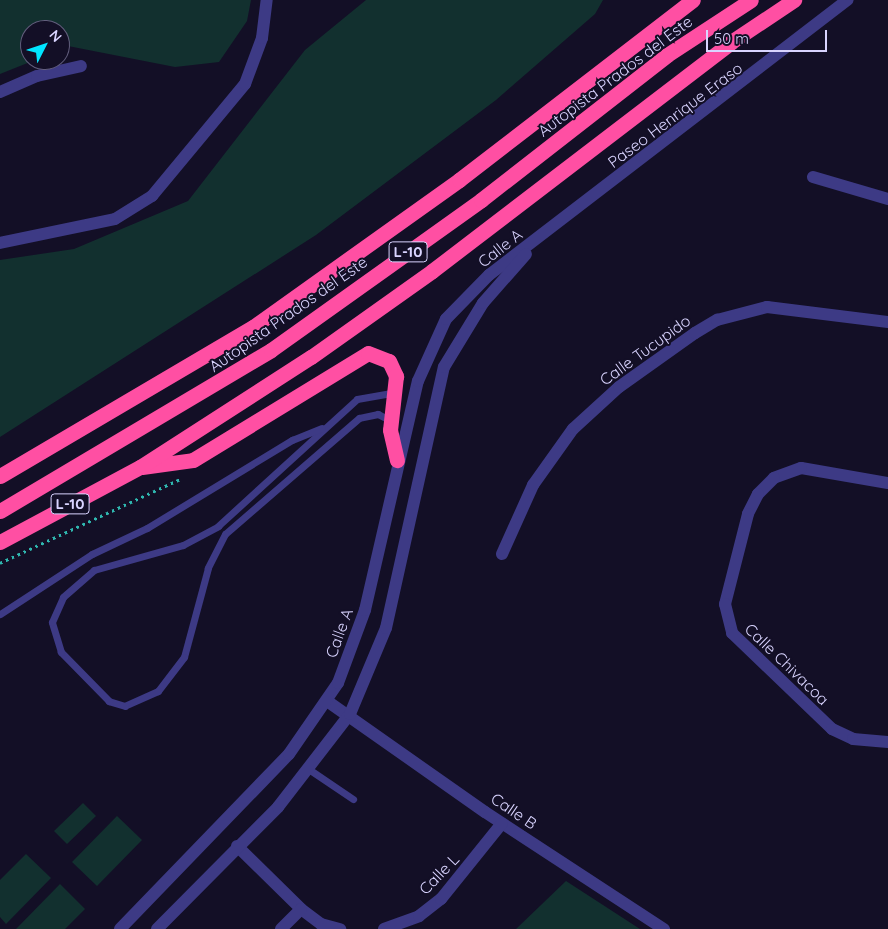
<!DOCTYPE html>
<style>
body{margin:0}
#map{position:relative;width:888px;height:929px;overflow:hidden;background:#130f26;font-family:Quicksand,sans-serif}
div>[style]{position:absolute}
.green>*{inset:0;background:#12302f}
.path>*{height:3px;margin-top:-1.5px;transform-origin:0;background:repeating-linear-gradient(90deg,#2fb8b0 0 2.5px,transparent 0 6.5px)}
.lane>*{height:7px;margin:-3.5px;padding:0 3.5px;transform-origin:3.5px;border-radius:3.5px;background:#3d3a85}
.street>*{height:12px;margin:-6px;padding:0 6px;transform-origin:6px;border-radius:6px;background:#3d3a85}
.highway>*{height:15px;margin:-7.5px;padding:0 7.5px;transform-origin:7.5px;border-radius:7.5px;background:#ff4fa3}
span{translate:-50% -50%;white-space:nowrap;text-align:center;line-height:1.15;-webkit-text-stroke:4px #130f26;paint-order:stroke}
.shield-label span{padding:1px 4px;background:#130f26;border:1px solid;border-radius:4px;-webkit-text-stroke-width:0}
.shield-label{font-size:15px;color:#d9d4ff;font-weight:700}
.street-label{font-size:16px;color:#d9d4ff}
.north{position:absolute;left:20px;top:20px;width:50px;height:50px;box-sizing:border-box;background:#130f26;border:1px solid #625e7d;border-radius:50%;rotate:49deg;font-size:14px;font-weight:700;line-height:20px;text-align:center;color:#d9d4ff}
.north::after{content:'';display:block;margin:auto;width:18px;height:22px;background:#00e5ff;clip-path:polygon(50% 0,100% 100%,50% 72%,0 100%)}
.scale{position:absolute;left:706px;top:30px;width:121px;height:22px;box-sizing:border-box;border:2px solid #d9d4ff;border-top:0;padding-left:6px;font-size:15px;line-height:18px;white-space:nowrap;color:#d9d4ff;-webkit-text-stroke:4px #130f26;paint-order:stroke}
</style>
<div id="map">
<div class="green">
<i style="clip-path:polygon(0 0,251px 0,247px 21px,219px 62px,175px 67px,68px 46px,60px 50px,60px 30px,30px 30px,30px 60px,35px 60px,0 74px)"></i>
<i style="clip-path:polygon(366px 0,603px 0,595px 14px,496px 100px,316px 235px,0 437px,0 260px,74px 249px,188px 201px,305px 50px)"></i>
<i style="clip-path:polygon(83px 803px,96px 816px,67px 844px,54px 831px)"></i>
<i style="clip-path:polygon(117px 816px,142px 840px,97px 886px,72px 862px)"></i>
<i style="clip-path:polygon(26px 854px,51px 878px,6px 924px,0 917px,0 880px)"></i>
<i style="clip-path:polygon(566px 881px,640px 929px,516px 929px)"></i>
<i style="clip-path:polygon(60px 884px,85px 909px,65px 929px,16px 929px)"></i>
</div>
<div class="path">
<i style="left:0;top:563px;width:201px;rotate:-25deg"></i>
</div>
<div class="lane">
<i style="left:391px;top:421px;width:15px;rotate:-152deg"></i>
<i style="left:378px;top:414px;width:19px;rotate:168deg"></i>
<i style="left:359px;top:418px;width:177px;rotate:139.1deg"></i>
<i style="left:225px;top:534px;width:38px;rotate:117deg"></i>
<i style="left:208px;top:568px;width:92px;rotate:105.1deg"></i>
<i style="left:184px;top:657px;width:43px;rotate:127.4deg"></i>
<i style="left:158px;top:691px;width:36px;rotate:156deg"></i>
<i style="left:125px;top:706px;width:17px;rotate:-163deg"></i>
<i style="left:109px;top:701px;width:69px;rotate:-134.4deg"></i>
<i style="left:61px;top:652px;width:31px;rotate:-107deg"></i>
<i style="left:52px;top:622px;width:27px;rotate:-66deg"></i>
<i style="left:63px;top:597px;width:41px;rotate:-41.1deg"></i>
<i style="left:94px;top:570px;width:92px;rotate:-15.7deg"></i>
<i style="left:183px;top:545px;width:40px;rotate:-28deg"></i>
<i style="left:218px;top:526px;width:188px;rotate:-42.4deg"></i>
<i style="left:357px;top:399px;width:39px;rotate:-10deg"></i>
<i style="left:0;top:614px;width:110px;rotate:-33.1deg"></i>
<i style="left:92px;top:554px;width:61px;rotate:-25.3deg"></i>
<i style="left:147px;top:528px;width:170px;rotate:-31.3deg"></i>
<i style="left:292px;top:440px;width:32px;rotate:-22deg"></i>
<i style="left:310px;top:770px;width:52px;rotate:34deg"></i>
</div>
<div class="street">
<i style="left:0;top:92px;width:40px;rotate:-23.4deg"></i>
<i style="left:37px;top:76px;width:45px;rotate:-12.8deg"></i>
<i style="left:813px;top:177px;width:78px;rotate:16.3deg"></i>
<i style="left:0;top:243px;width:117px;rotate:-11.8deg"></i>
<i style="left:115px;top:219px;width:44px;rotate:-31.9deg"></i>
<i style="left:152px;top:196px;width:146px;rotate:-50.3deg"></i>
<i style="left:245px;top:84px;width:49px;rotate:-69.7deg"></i>
<i style="left:262px;top:38px;width:38px;rotate:-83deg"></i>
<i style="left:888px;top:483px;width:88px;rotate:-170.2deg"></i>
<i style="left:801px;top:468px;width:29px;rotate:160deg"></i>
<i style="left:774px;top:478px;width:23px;rotate:135deg"></i>
<i style="left:758px;top:494px;width:22px;rotate:117deg"></i>
<i style="left:748px;top:514px;width:93px;rotate:104.3deg"></i>
<i style="left:725px;top:604px;width:30px;rotate:76deg"></i>
<i style="left:732px;top:633px;width:139px;rotate:43.8deg"></i>
<i style="left:832px;top:729px;width:23px;rotate:25deg"></i>
<i style="left:853px;top:739px;width:35px;rotate:5deg"></i>
<i style="left:502px;top:554px;width:76px;rotate:-65.8deg"></i>
<i style="left:533px;top:485px;width:69px;rotate:-54.5deg"></i>
<i style="left:573px;top:429px;width:62px;rotate:-42.4deg"></i>
<i style="left:619px;top:387px;width:93px;rotate:-35.4deg"></i>
<i style="left:695px;top:333px;width:26px;rotate:-31deg"></i>
<i style="left:717px;top:320px;width:52px;rotate:-14.6deg"></i>
<i style="left:767px;top:307px;width:122px;rotate:7.1deg"></i>
<i style="left:327px;top:701px;width:193px;rotate:35.1deg"></i>
<i style="left:485px;top:812px;width:214px;rotate:33.2deg"></i>
<i style="left:237px;top:846px;width:90px;rotate:44.5deg"></i>
<i style="left:301px;top:909px;width:25px;rotate:37deg"></i>
<i style="left:321px;top:924px;width:20px;rotate:15deg"></i>
<i style="left:120px;top:929px;width:243px;rotate:-46deg"></i>
<i style="left:289px;top:754px;width:86px;rotate:-55.4deg"></i>
<i style="left:338px;top:683px;width:78px;rotate:-69.7deg"></i>
<i style="left:365px;top:610px;width:235px;rotate:-77deg"></i>
<i style="left:418px;top:381px;width:68px;rotate:-65.7deg"></i>
<i style="left:446px;top:319px;width:62px;rotate:-45.7deg"></i>
<i style="left:489px;top:275px;width:452px;rotate:-37.5deg"></i>
<i style="left:157px;top:929px;width:172px;rotate:-45.2deg"></i>
<i style="left:278px;top:807px;width:118px;rotate:-52.3deg"></i>
<i style="left:350px;top:714px;width:93px;rotate:-67.3deg"></i>
<i style="left:386px;top:628px;width:267px;rotate:-77.5deg"></i>
<i style="left:444px;top:367px;width:75px;rotate:-58.6deg"></i>
<i style="left:483px;top:303px;width:65px;rotate:-48.7deg"></i>
<i style="left:281px;top:929px;width:28px;rotate:-45deg"></i>
<i style="left:384px;top:929px;width:37px;rotate:-20deg"></i>
<i style="left:419px;top:916px;width:28px;rotate:-38deg"></i>
<i style="left:441px;top:899px;width:97px;rotate:-51.2deg"></i>
</div>
<div class="highway">
<i style="left:142px;top:467px;width:51px;rotate:-7.8deg"></i>
<i style="left:193px;top:460px;width:205px;rotate:-31.4deg"></i>
<i style="left:368px;top:353px;width:22px;rotate:21deg"></i>
<i style="left:389px;top:361px;width:17px;rotate:65deg"></i>
<i style="left:396px;top:376px;width:54px;rotate:96.3deg"></i>
<i style="left:390px;top:430px;width:31px;rotate:77deg"></i>
<i style="left:0;top:476px;width:294px;rotate:-30.5deg"></i>
<i style="left:253px;top:327px;width:253px;rotate:-35.5deg"></i>
<i style="left:459px;top:180px;width:295px;rotate:-37.6deg"></i>
<i style="left:0;top:511px;width:315px;rotate:-30.7deg"></i>
<i style="left:271px;top:350px;width:258px;rotate:-35.5deg"></i>
<i style="left:481px;top:200px;width:236px;rotate:-37.9deg"></i>
<i style="left:667px;top:55px;width:100px;rotate:-33.2deg"></i>
<i style="left:0;top:542px;width:159px;rotate:-28.2deg"></i>
<i style="left:140px;top:467px;width:203px;rotate:-32.8deg"></i>
<i style="left:311px;top:357px;width:148px;rotate:-35.4deg"></i>
<i style="left:432px;top:271px;width:377px;rotate:-37.4deg"></i>
<i style="left:731px;top:42px;width:76px;rotate:-33.7deg"></i>
</div>
<div class="shield-label">
<span style="left:408px;top:252px">L-10</span>
<span style="left:70px;top:504px">L-10</span>
</div>
<div class="street-label">
<span style="left:615px;top:76px;rotate:-37deg">Autopista Prados del Este</span>
<span style="left:675px;top:115px;rotate:-37deg">Paseo Henrique Eraso</span>
<span style="left:500px;top:248px;rotate:-38deg">Calle A</span>
<span style="left:288px;top:314px;rotate:-35deg">Autopista Prados del Este</span>
<span style="left:645px;top:350px;rotate:-36deg">Calle Tucupido</span>
<span style="left:339px;top:633px;rotate:-70deg">Calle A</span>
<span style="left:787px;top:664px;rotate:44deg">Calle Chivacoa</span>
<span style="left:514px;top:811px;rotate:34deg">Calle B</span>
<span style="left:439px;top:874px;rotate:-46deg">Calle L</span>
</div>
<div class="north">N</div>
<div class="scale">50 m</div>
</div>
